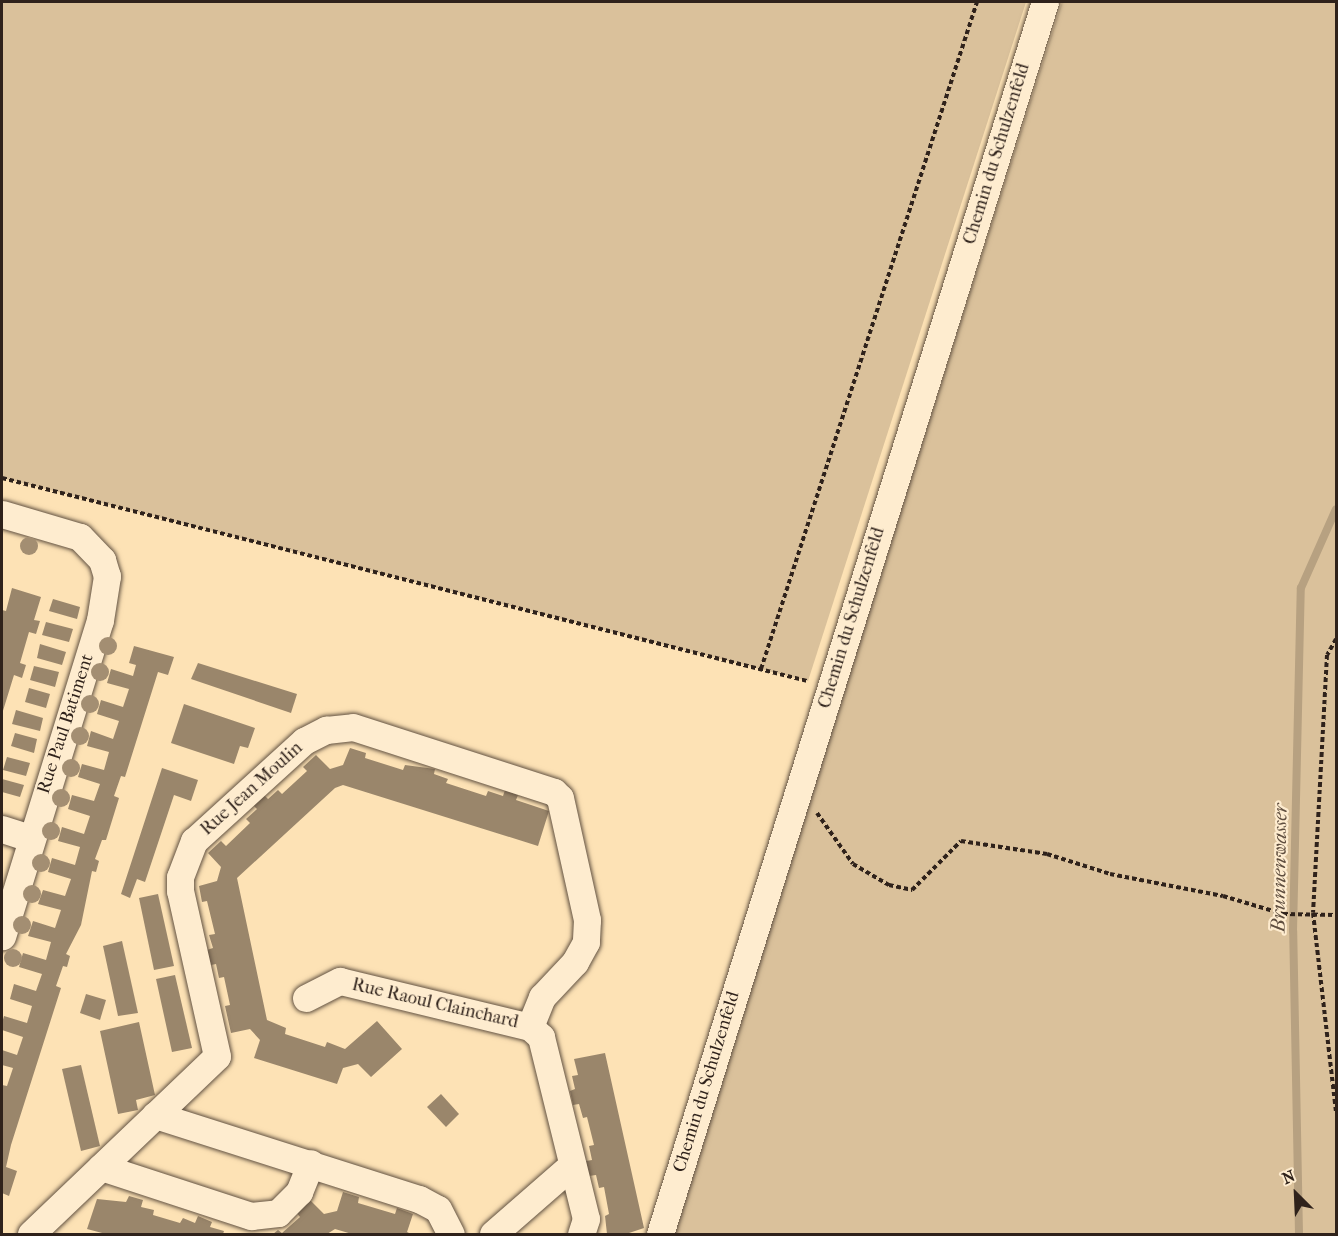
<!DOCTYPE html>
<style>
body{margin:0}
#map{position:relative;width:1338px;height:1236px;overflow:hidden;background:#fde2b5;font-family:"IM FELL French Canon",serif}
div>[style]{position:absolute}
.green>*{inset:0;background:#dac19b}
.stream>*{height:8px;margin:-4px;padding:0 4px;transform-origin:4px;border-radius:4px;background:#b7a181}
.building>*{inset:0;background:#9a866b}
.path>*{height:4px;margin-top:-2px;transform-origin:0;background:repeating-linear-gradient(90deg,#2f221b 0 4.5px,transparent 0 7.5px)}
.roads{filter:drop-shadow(0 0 2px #625242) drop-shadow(0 0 2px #625242)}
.street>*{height:27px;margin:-13.5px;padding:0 13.5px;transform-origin:13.5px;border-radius:13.5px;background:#feeccf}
.trees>*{width:18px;height:18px;margin:-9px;border-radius:50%;background:#a38e72}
span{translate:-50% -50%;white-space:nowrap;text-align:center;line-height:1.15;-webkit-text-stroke:4.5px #feeccf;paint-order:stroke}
.street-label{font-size:18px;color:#2f221b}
.water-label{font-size:20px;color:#5f4e3f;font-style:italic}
.frame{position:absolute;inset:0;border:3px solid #2f221b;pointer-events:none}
.north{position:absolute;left:1266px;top:1164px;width:60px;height:60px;-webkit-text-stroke:4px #feeccf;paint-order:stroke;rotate:336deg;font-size:16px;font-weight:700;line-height:24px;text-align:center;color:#2f221b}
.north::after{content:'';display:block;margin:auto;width:21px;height:27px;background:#2f221b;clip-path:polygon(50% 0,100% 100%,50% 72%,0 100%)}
</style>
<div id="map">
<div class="green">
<i style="clip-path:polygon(2px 2px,1026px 2px,808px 681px,2px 478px)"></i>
<i style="clip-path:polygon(1062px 2px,1336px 2px,1336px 1234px,672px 1234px)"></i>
</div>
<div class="stream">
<i style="left:1299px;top:1234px;width:303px;rotate:-91.1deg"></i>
<i style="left:1293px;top:931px;width:343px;rotate:-88.7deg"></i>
<i style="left:1301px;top:588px;width:86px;rotate:-66.1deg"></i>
</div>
<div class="building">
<i style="clip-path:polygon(12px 588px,41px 597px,34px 620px,40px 621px,36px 634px,29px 632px,20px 663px,26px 665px,22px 678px,14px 675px,2px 714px,2px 610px,6px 611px)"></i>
<i style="clip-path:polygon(53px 599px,80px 607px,77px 619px,49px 611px)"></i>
<i style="clip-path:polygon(46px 622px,73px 629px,69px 642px,42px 635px)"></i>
<i style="clip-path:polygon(40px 644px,66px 652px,62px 665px,37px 658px)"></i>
<i style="clip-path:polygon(134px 646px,174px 657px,168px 675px,158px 672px,125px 777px,121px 776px,114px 796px,119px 798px,106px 840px,102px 840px,95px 859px,99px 861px,96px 872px,92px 871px,81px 925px,66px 954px,70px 956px,67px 967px,63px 966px,56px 986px,61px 988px,11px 1145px,6px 1167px,17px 1171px,9px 1196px,2px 1193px,2px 1085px,7px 1086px,13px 1068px,2px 1065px,2px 1050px,17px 1055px,23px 1037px,2px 1030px,2px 1023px,4px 1016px,27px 1023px,32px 1006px,10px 999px,14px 984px,36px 991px,42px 974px,19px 967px,23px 953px,46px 960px,51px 942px,28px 936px,33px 921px,55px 928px,61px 910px,38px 904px,43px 890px,65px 896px,71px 879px,48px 872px,52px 858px,75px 865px,80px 847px,58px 841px,62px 827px,84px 834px,90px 816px,68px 809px,72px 795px,94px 801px,100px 784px,78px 777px,82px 764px,104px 770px,109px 752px,87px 746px,91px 731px,113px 739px,119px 721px,97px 714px,101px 700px,123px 707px,129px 689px,107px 683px,111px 669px,133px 676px,136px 665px,129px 663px)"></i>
<i style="clip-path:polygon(198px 663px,297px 694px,291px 713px,191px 679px)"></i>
<i style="clip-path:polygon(34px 666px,59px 672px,55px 687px,30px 680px)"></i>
<i style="clip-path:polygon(29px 688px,50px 694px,46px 708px,25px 702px)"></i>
<i style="clip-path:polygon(184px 704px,255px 728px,248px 748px,240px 746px,234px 764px,171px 743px)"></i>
<i style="clip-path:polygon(16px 710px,43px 718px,40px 731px,12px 724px)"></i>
<i style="clip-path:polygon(15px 733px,37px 739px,34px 753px,11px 746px)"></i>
<i style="clip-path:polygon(350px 748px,366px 753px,365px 758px,403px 770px,405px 765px,435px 769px,434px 774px,448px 779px,446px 783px,486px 796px,488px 791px,503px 796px,505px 790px,518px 795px,516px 800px,549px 811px,538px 846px,343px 785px,335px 788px,237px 878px,267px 1020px,286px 1028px,285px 1034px,325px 1047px,327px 1042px,345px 1049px,377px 1021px,402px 1049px,371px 1077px,358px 1064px,343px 1068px,337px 1084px,254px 1058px,260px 1040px,250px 1029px,231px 1033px,225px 1006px,230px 1005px,224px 977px,219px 978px,216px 964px,211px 965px,207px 950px,213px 948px,209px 935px,215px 934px,207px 901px,202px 902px,199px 886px,217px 881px,221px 867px,208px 853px,221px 841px,226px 846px,250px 823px,246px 819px,257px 809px,253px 805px,264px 795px,268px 799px,278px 790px,282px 794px,307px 771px,303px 767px,316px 755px,330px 769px,343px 765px)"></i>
<i style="clip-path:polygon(7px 757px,30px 763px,26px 776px,3px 770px)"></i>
<i style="clip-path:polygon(162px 768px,198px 780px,191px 801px,174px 795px,145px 882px,137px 879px,130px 898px,121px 894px)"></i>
<i style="clip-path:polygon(2px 779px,24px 785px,20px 797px,2px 792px)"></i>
<i style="clip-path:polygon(158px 894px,174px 966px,154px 970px,139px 898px)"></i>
<i style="clip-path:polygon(122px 941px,138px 1013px,118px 1016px,103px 946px)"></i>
<i style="clip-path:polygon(175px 975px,192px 1048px,172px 1052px,156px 979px)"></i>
<i style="clip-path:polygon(86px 994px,106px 1000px,100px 1020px,80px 1013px)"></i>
<i style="clip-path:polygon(139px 1022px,155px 1095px,136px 1100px,138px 1110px,118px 1114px,100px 1031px)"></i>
<i style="clip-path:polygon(605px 1053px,644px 1228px,626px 1234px,607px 1234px,605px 1216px,609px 1214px,604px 1187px,599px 1188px,596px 1175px,589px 1176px,586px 1161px,592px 1160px,589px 1146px,594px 1145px,587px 1117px,583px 1118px,579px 1104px,573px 1105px,570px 1091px,575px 1089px,572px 1076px,578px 1075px,574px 1059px)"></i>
<i style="clip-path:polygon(81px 1065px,100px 1146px,81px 1151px,62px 1069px)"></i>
<i style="clip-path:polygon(441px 1094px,459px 1114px,446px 1127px,427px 1107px)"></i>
<i style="clip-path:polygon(343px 1192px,359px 1197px,358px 1203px,395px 1214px,397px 1208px,413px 1214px,407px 1232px,411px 1234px,352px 1234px,335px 1229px,327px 1234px,273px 1234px,278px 1230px,282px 1233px,300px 1217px,296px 1212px,309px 1199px,324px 1214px,337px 1211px)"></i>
<i style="clip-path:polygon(129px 1196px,143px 1200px,141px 1207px,154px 1210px,153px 1215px,180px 1223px,183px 1218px,195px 1223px,198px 1216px,212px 1222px,210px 1227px,224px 1231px,223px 1234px,106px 1234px,87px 1229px,97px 1199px,126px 1202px)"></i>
</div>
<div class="path">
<i style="left:2px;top:478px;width:830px;rotate:14.15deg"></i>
<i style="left:1336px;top:639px;width:18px;rotate:119deg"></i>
<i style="left:1327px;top:655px;width:258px;rotate:93.1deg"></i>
<i style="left:1313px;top:913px;width:201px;rotate:83.4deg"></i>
<i style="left:761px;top:669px;width:701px;rotate:-72.06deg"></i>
<i style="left:817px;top:813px;width:62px;rotate:54.8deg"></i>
<i style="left:853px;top:864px;width:42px;rotate:30.3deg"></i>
<i style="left:889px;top:885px;width:24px;rotate:12deg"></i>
<i style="left:912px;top:890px;width:69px;rotate:-45deg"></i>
<i style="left:961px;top:841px;width:87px;rotate:8.6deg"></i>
<i style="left:1047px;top:854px;width:66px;rotate:17.6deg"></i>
<i style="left:1110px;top:874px;width:115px;rotate:11deg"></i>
<i style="left:1223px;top:896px;width:63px;rotate:16.7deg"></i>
<i style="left:1283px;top:914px;width:53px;rotate:1.1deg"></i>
</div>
<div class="roads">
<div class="street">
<i style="left:2px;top:514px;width:81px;rotate:16.4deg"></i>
<i style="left:80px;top:537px;width:32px;rotate:46deg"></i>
<i style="left:102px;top:560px;width:17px;rotate:73deg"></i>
<i style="left:107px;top:576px;width:45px;rotate:99deg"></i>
<i style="left:100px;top:620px;width:331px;rotate:107.2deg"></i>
<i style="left:2px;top:829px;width:28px;rotate:18deg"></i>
<i style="left:306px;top:998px;width:38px;rotate:-27deg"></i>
<i style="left:340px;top:981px;width:195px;rotate:13.6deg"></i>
<i style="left:530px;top:1027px;width:15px;rotate:42deg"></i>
<i style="left:541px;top:1037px;width:187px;rotate:76.1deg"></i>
<i style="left:586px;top:1219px;width:16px;rotate:108deg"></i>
<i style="left:155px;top:1115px;width:277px;rotate:17.7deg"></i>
<i style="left:419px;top:1199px;width:21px;rotate:28deg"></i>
<i style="left:438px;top:1209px;width:28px;rotate:63deg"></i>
<i style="left:101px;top:1167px;width:158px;rotate:18.1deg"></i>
<i style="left:251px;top:1216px;width:27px;rotate:-6deg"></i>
<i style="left:278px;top:1213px;width:30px;rotate:-45deg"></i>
<i style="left:299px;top:1192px;width:31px;rotate:-68deg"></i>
<i style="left:31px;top:1234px;width:257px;rotate:-43.7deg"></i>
<i style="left:217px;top:1056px;width:169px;rotate:-102.6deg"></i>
<i style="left:180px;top:891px;width:14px;rotate:-90deg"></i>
<i style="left:180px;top:877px;width:39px;rotate:-69deg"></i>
<i style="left:194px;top:841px;width:149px;rotate:-42.3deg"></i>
<i style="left:304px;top:741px;width:25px;rotate:-27deg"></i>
<i style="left:326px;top:730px;width:27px;rotate:-6deg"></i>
<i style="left:353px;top:727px;width:211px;rotate:17.9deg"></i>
<i style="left:554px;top:792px;width:8px;rotate:45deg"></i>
<i style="left:560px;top:798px;width:125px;rotate:77.5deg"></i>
<i style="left:587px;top:920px;width:22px;rotate:93deg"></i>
<i style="left:586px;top:942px;width:23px;rotate:119deg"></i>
<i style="left:575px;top:962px;width:48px;rotate:133.3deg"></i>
<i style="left:542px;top:997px;width:32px;rotate:112deg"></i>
<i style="left:493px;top:1234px;width:105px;rotate:-41.1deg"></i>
<i style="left:660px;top:1234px;width:1291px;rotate:-72.65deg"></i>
</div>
</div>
<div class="trees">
<i style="left:29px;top:546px"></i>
<i style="left:108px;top:646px"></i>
<i style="left:100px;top:672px"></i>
<i style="left:90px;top:704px"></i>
<i style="left:80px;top:736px"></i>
<i style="left:71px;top:768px"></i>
<i style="left:61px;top:798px"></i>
<i style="left:51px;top:831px"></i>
<i style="left:41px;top:863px"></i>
<i style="left:32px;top:894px"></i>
<i style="left:22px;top:925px"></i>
<i style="left:13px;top:958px"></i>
</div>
<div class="street-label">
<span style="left:997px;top:154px;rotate:-73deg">Chemin du Schulzenfeld</span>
<span style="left:852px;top:618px;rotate:-73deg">Chemin du Schulzenfeld</span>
<span style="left:66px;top:724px;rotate:-72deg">Rue Paul Batiment</span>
<span style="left:252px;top:789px;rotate:-42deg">Rue Jean Moulin</span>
<span style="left:435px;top:1004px;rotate:13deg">Rue Raoul Clainchard</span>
<span style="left:707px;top:1082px;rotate:-73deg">Chemin du Schulzenfeld</span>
</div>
<div class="water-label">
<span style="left:1279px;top:868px;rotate:-89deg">Brunnenwasser</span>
</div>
<div class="frame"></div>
<div class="north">N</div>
</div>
